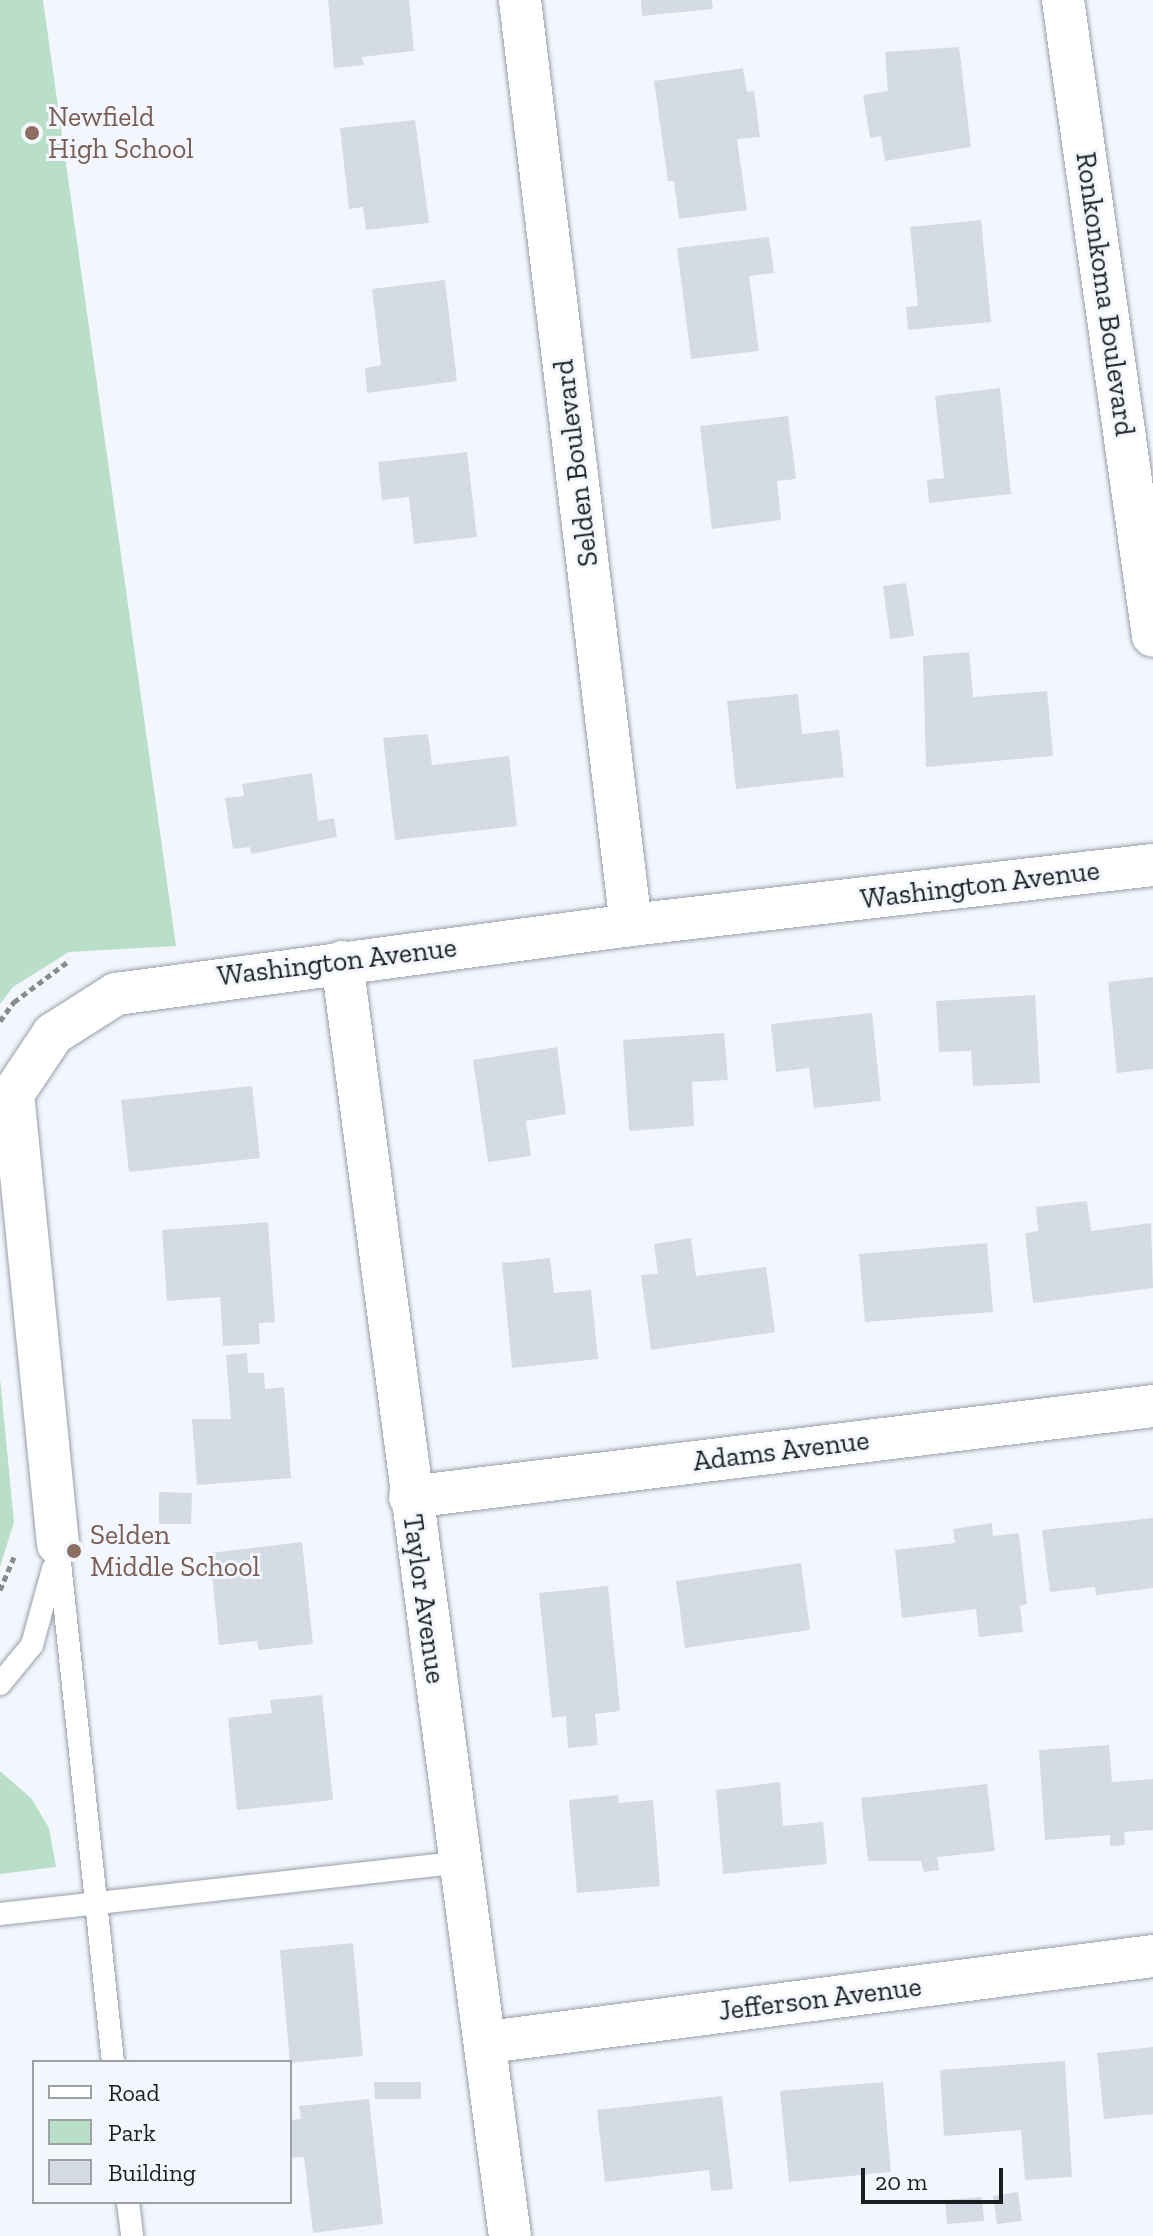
<!DOCTYPE html>
<style>
body{margin:0}
#map{position:relative;width:1153px;height:2236px;overflow:hidden;background:#f3f7fd;font-family:"Zilla Slab",serif}
div>[style]{position:absolute}
.green>*{inset:0;background:#badfc8}
.building>*{inset:0;background:#d4dbe4}
.path>*{height:5px;margin-top:-2.5px;transform-origin:0;background:repeating-linear-gradient(90deg,#888b90 0 6px,transparent 0 10px)}
.roads{filter:drop-shadow(0 0 2px #999fa8) drop-shadow(0 0 2px #999fa8)}
.service>*{height:22px;margin:-11px;padding:0 11px;transform-origin:11px;border-radius:11px;background:#fff}
.minor>*{height:42px;margin:-21px;padding:0 21px;transform-origin:21px;border-radius:21px;background:#fff}
.dots>*{width:22px;height:22px;translate:-50% -50%;box-sizing:border-box;border:4px solid #f3f7fd;border-radius:50%}
span{translate:-50% -50%;white-space:nowrap;text-align:center;line-height:1.15;-webkit-text-stroke:6px #f3f7fd;paint-order:stroke}
.education-label{font-size:28px;color:#785e54}
.left{translate:0 -50%;text-align:left}
.street-label{font-size:28px;color:#1c1f22}
.legend{position:absolute;left:32px;top:2060px;width:260px;height:144px;box-sizing:border-box;background:#f3f7fd;border:2px solid #9da1a5;margin:0;padding:10px 14px;list-style:none;font-size:24px;color:#1c1f22}
.legend li{display:flex;align-items:center;gap:16px;height:40px}
.legend b{width:40px;border:2px solid #9da1a5}
.scale{position:absolute;left:861px;top:2168px;width:142px;height:36px;box-sizing:border-box;border:4px solid #1c1f22;border-top:0;padding-left:10px;font-size:24px;line-height:28px;white-space:nowrap;color:#1c1f22;-webkit-text-stroke:6px #f3f7fd;paint-order:stroke}
</style>
<div id="map">
<div class="green">
<i style="clip-path:polygon(0 0,43px 0,176px 946px,69px 952px,13px 987px,0 1004px)"></i>
<i style="clip-path:polygon(0 1378px,14px 1522px,0 1567px)"></i>
<i style="clip-path:polygon(0 1771px,31px 1798px,49px 1828px,56px 1867px,0 1874px)"></i>
</div>
<div class="building">
<i style="clip-path:polygon(328px 0,409px 0,414px 51px,362px 57px,364px 65px,334px 68px)"></i>
<i style="clip-path:polygon(641px 0,712px 0,713px 9px,642px 16px)"></i>
<i style="clip-path:polygon(959px 47px,971px 147px,885px 161px,881px 136px,870px 138px,863px 95px,888px 91px,885px 52px)"></i>
<i style="clip-path:polygon(743px 68px,747px 92px,754px 91px,760px 137px,737px 139px,747px 210px,679px 219px,674px 181px,668px 181px,654px 81px)"></i>
<i style="clip-path:polygon(415px 120px,429px 223px,366px 230px,363px 207px,349px 209px,340px 128px)"></i>
<i style="clip-path:polygon(981px 220px,991px 322px,908px 330px,906px 307px,918px 306px,910px 227px)"></i>
<i style="clip-path:polygon(769px 237px,774px 273px,749px 276px,759px 351px,691px 359px,677px 248px)"></i>
<i style="clip-path:polygon(445px 280px,457px 381px,367px 393px,365px 368px,381px 365px,372px 289px)"></i>
<i style="clip-path:polygon(1000px 388px,1011px 494px,929px 503px,927px 480px,944px 478px,935px 396px)"></i>
<i style="clip-path:polygon(788px 416px,796px 479px,777px 481px,781px 520px,712px 529px,700px 426px)"></i>
<i style="clip-path:polygon(467px 452px,477px 537px,414px 544px,409px 497px,382px 500px,378px 462px)"></i>
<i style="clip-path:polygon(906px 583px,914px 636px,890px 639px,883px 586px)"></i>
<i style="clip-path:polygon(969px 652px,973px 697px,1047px 691px,1053px 756px,926px 767px,923px 656px)"></i>
<i style="clip-path:polygon(798px 694px,802px 734px,839px 730px,844px 777px,736px 789px,727px 701px)"></i>
<i style="clip-path:polygon(428px 734px,432px 765px,509px 756px,517px 826px,395px 840px,383px 738px)"></i>
<i style="clip-path:polygon(312px 773px,318px 821px,334px 818px,337px 837px,251px 854px,250px 847px,233px 849px,225px 798px,244px 796px,242px 784px)"></i>
<i style="clip-path:polygon(1153px 977px,1153px 1069px,1117px 1073px,1108px 982px)"></i>
<i style="clip-path:polygon(1035px 995px,1040px 1083px,973px 1086px,971px 1051px,939px 1052px,936px 1001px)"></i>
<i style="clip-path:polygon(872px 1013px,881px 1101px,814px 1108px,809px 1068px,776px 1072px,771px 1024px)"></i>
<i style="clip-path:polygon(724px 1033px,728px 1080px,692px 1082px,694px 1126px,629px 1131px,623px 1040px)"></i>
<i style="clip-path:polygon(557px 1047px,566px 1114px,526px 1121px,531px 1156px,488px 1162px,473px 1060px)"></i>
<i style="clip-path:polygon(252px 1086px,260px 1158px,129px 1172px,121px 1100px)"></i>
<i style="clip-path:polygon(1087px 1201px,1091px 1231px,1151px 1223px,1153px 1288px,1033px 1303px,1025px 1233px,1038px 1231px,1036px 1207px)"></i>
<i style="clip-path:polygon(268px 1222px,275px 1322px,259px 1323px,260px 1344px,223px 1346px,220px 1297px,167px 1301px,162px 1230px)"></i>
<i style="clip-path:polygon(691px 1238px,696px 1276px,766px 1267px,775px 1332px,651px 1350px,641px 1275px,658px 1274px,654px 1244px)"></i>
<i style="clip-path:polygon(987px 1243px,993px 1312px,865px 1322px,859px 1254px)"></i>
<i style="clip-path:polygon(550px 1258px,554px 1293px,591px 1290px,598px 1359px,512px 1368px,502px 1263px)"></i>
<i style="clip-path:polygon(247px 1353px,248px 1373px,264px 1373px,265px 1389px,284px 1387px,291px 1478px,197px 1485px,192px 1419px,231px 1419px,226px 1355px)"></i>
<i style="clip-path:polygon(159px 1492px,192px 1493px,191px 1524px,159px 1524px)"></i>
<i style="clip-path:polygon(1153px 1518px,1153px 1588px,1096px 1595px,1095px 1587px,1050px 1592px,1042px 1530px)"></i>
<i style="clip-path:polygon(992px 1523px,993px 1536px,1019px 1533px,1027px 1604px,1020px 1606px,1023px 1632px,979px 1637px,976px 1609px,902px 1618px,895px 1550px,955px 1543px,953px 1529px)"></i>
<i style="clip-path:polygon(302px 1542px,313px 1644px,259px 1650px,257px 1641px,219px 1645px,210px 1553px)"></i>
<i style="clip-path:polygon(801px 1563px,810px 1630px,685px 1648px,676px 1581px)"></i>
<i style="clip-path:polygon(608px 1586px,620px 1711px,595px 1714px,598px 1745px,568px 1748px,566px 1716px,552px 1718px,539px 1593px)"></i>
<i style="clip-path:polygon(322px 1695px,333px 1800px,237px 1810px,228px 1718px,272px 1713px,270px 1700px)"></i>
<i style="clip-path:polygon(1109px 1745px,1112px 1782px,1153px 1779px,1153px 1830px,1124px 1832px,1125px 1845px,1110px 1846px,1110px 1835px,1045px 1840px,1039px 1750px)"></i>
<i style="clip-path:polygon(780px 1782px,783px 1826px,823px 1822px,827px 1864px,723px 1874px,716px 1790px)"></i>
<i style="clip-path:polygon(987px 1784px,995px 1851px,937px 1857px,939px 1870px,924px 1872px,921px 1861px,868px 1861px,861px 1798px)"></i>
<i style="clip-path:polygon(618px 1795px,619px 1803px,653px 1800px,660px 1886px,577px 1893px,569px 1800px)"></i>
<i style="clip-path:polygon(353px 1943px,363px 2056px,290px 2063px,280px 1950px)"></i>
<i style="clip-path:polygon(1153px 2047px,1153px 2114px,1104px 2119px,1097px 2053px)"></i>
<i style="clip-path:polygon(1065px 2061px,1072px 2177px,1025px 2180px,1021px 2130px,944px 2136px,940px 2070px)"></i>
<i style="clip-path:polygon(374px 2082px,421px 2082px,421px 2099px,375px 2099px)"></i>
<i style="clip-path:polygon(883px 2082px,891px 2172px,789px 2182px,780px 2091px)"></i>
<i style="clip-path:polygon(722px 2096px,733px 2189px,711px 2191px,709px 2170px,605px 2182px,597px 2110px)"></i>
<i style="clip-path:polygon(369px 2099px,383px 2224px,313px 2233px,304px 2157px,290px 2158px,290px 2120px,301px 2119px,299px 2106px)"></i>
<i style="clip-path:polygon(1018px 2192px,1022px 2221px,997px 2224px,993px 2196px)"></i>
<i style="clip-path:polygon(982px 2197px,984px 2221px,947px 2224px,945px 2200px)"></i>
</div>
<div class="path">
<i style="left:0;top:1021px;width:24px;rotate:-54deg"></i>
<i style="left:14px;top:1002px;width:70px;rotate:-36.9deg"></i>
<i style="left:0;top:1590px;width:38px;rotate:-67deg"></i>
</div>
<div class="roads">
<div class="service">
<i style="left:58px;top:1544px;width:521px;rotate:83.94deg"></i>
<i style="left:0;top:1684px;width:50px;rotate:-50.6deg"></i>
<i style="left:32px;top:1645px;width:79px;rotate:-74.6deg"></i>
<i style="left:0;top:1914px;width:465px;rotate:-6.4deg"></i>
<i style="left:128px;top:2202px;width:34px;rotate:83deg"></i>
</div>
<div class="minor">
<i style="left:520px;top:0;width:932px;rotate:83.16deg"></i>
<i style="left:1063px;top:0;width:642px;rotate:81.95deg"></i>
<i style="left:342px;top:962px;width:1285px;rotate:82.49deg"></i>
<i style="left:410px;top:1497px;width:749px;rotate:-6.98deg"></i>
<i style="left:58px;top:1544px;width:452px;rotate:-95.7deg"></i>
<i style="left:13px;top:1094px;width:72px;rotate:-56.3deg"></i>
<i style="left:53px;top:1034px;width:75px;rotate:-32.4deg"></i>
<i style="left:116px;top:994px;width:520px;rotate:-7.63deg"></i>
<i style="left:631px;top:925px;width:525px;rotate:-6.56deg"></i>
<i style="left:488px;top:2042px;width:671px;rotate:-7.37deg"></i>
</div>
</div>
<div class="dots">
<i style="left:32px;top:133px;background:#8d6e63"></i>
<i style="left:74px;top:1551px;background:#8d6e63"></i>
</div>
<div class="education-label">
<span class="left" style="left:48px;top:133px">Newfield<br>High School</span>
<span class="left" style="left:90px;top:1551px">Selden<br>Middle School</span>
</div>
<div class="street-label">
<span style="left:1105px;top:294px;rotate:82deg">Ronkonkoma Boulevard</span>
<span style="left:576px;top:463px;rotate:-97deg">Selden Boulevard</span>
<span style="left:980px;top:885px;rotate:-7deg">Washington Avenue</span>
<span style="left:337px;top:962px;rotate:-7deg">Washington Avenue</span>
<span style="left:781px;top:1451px;rotate:-7deg">Adams Avenue</span>
<span style="left:424px;top:1599px;rotate:82deg">Taylor Avenue</span>
<span style="left:820px;top:1999px;rotate:-7deg">Jefferson Avenue</span>
</div>
<ul class="legend">
<li><b style="height:10px;background:#fff"></b>Road</li>
<li><b style="height:22px;background:#badfc8"></b>Park</li>
<li><b style="height:22px;background:#d4dbe4"></b>Building</li>
</ul>
<div class="scale">20 m</div>
</div>
